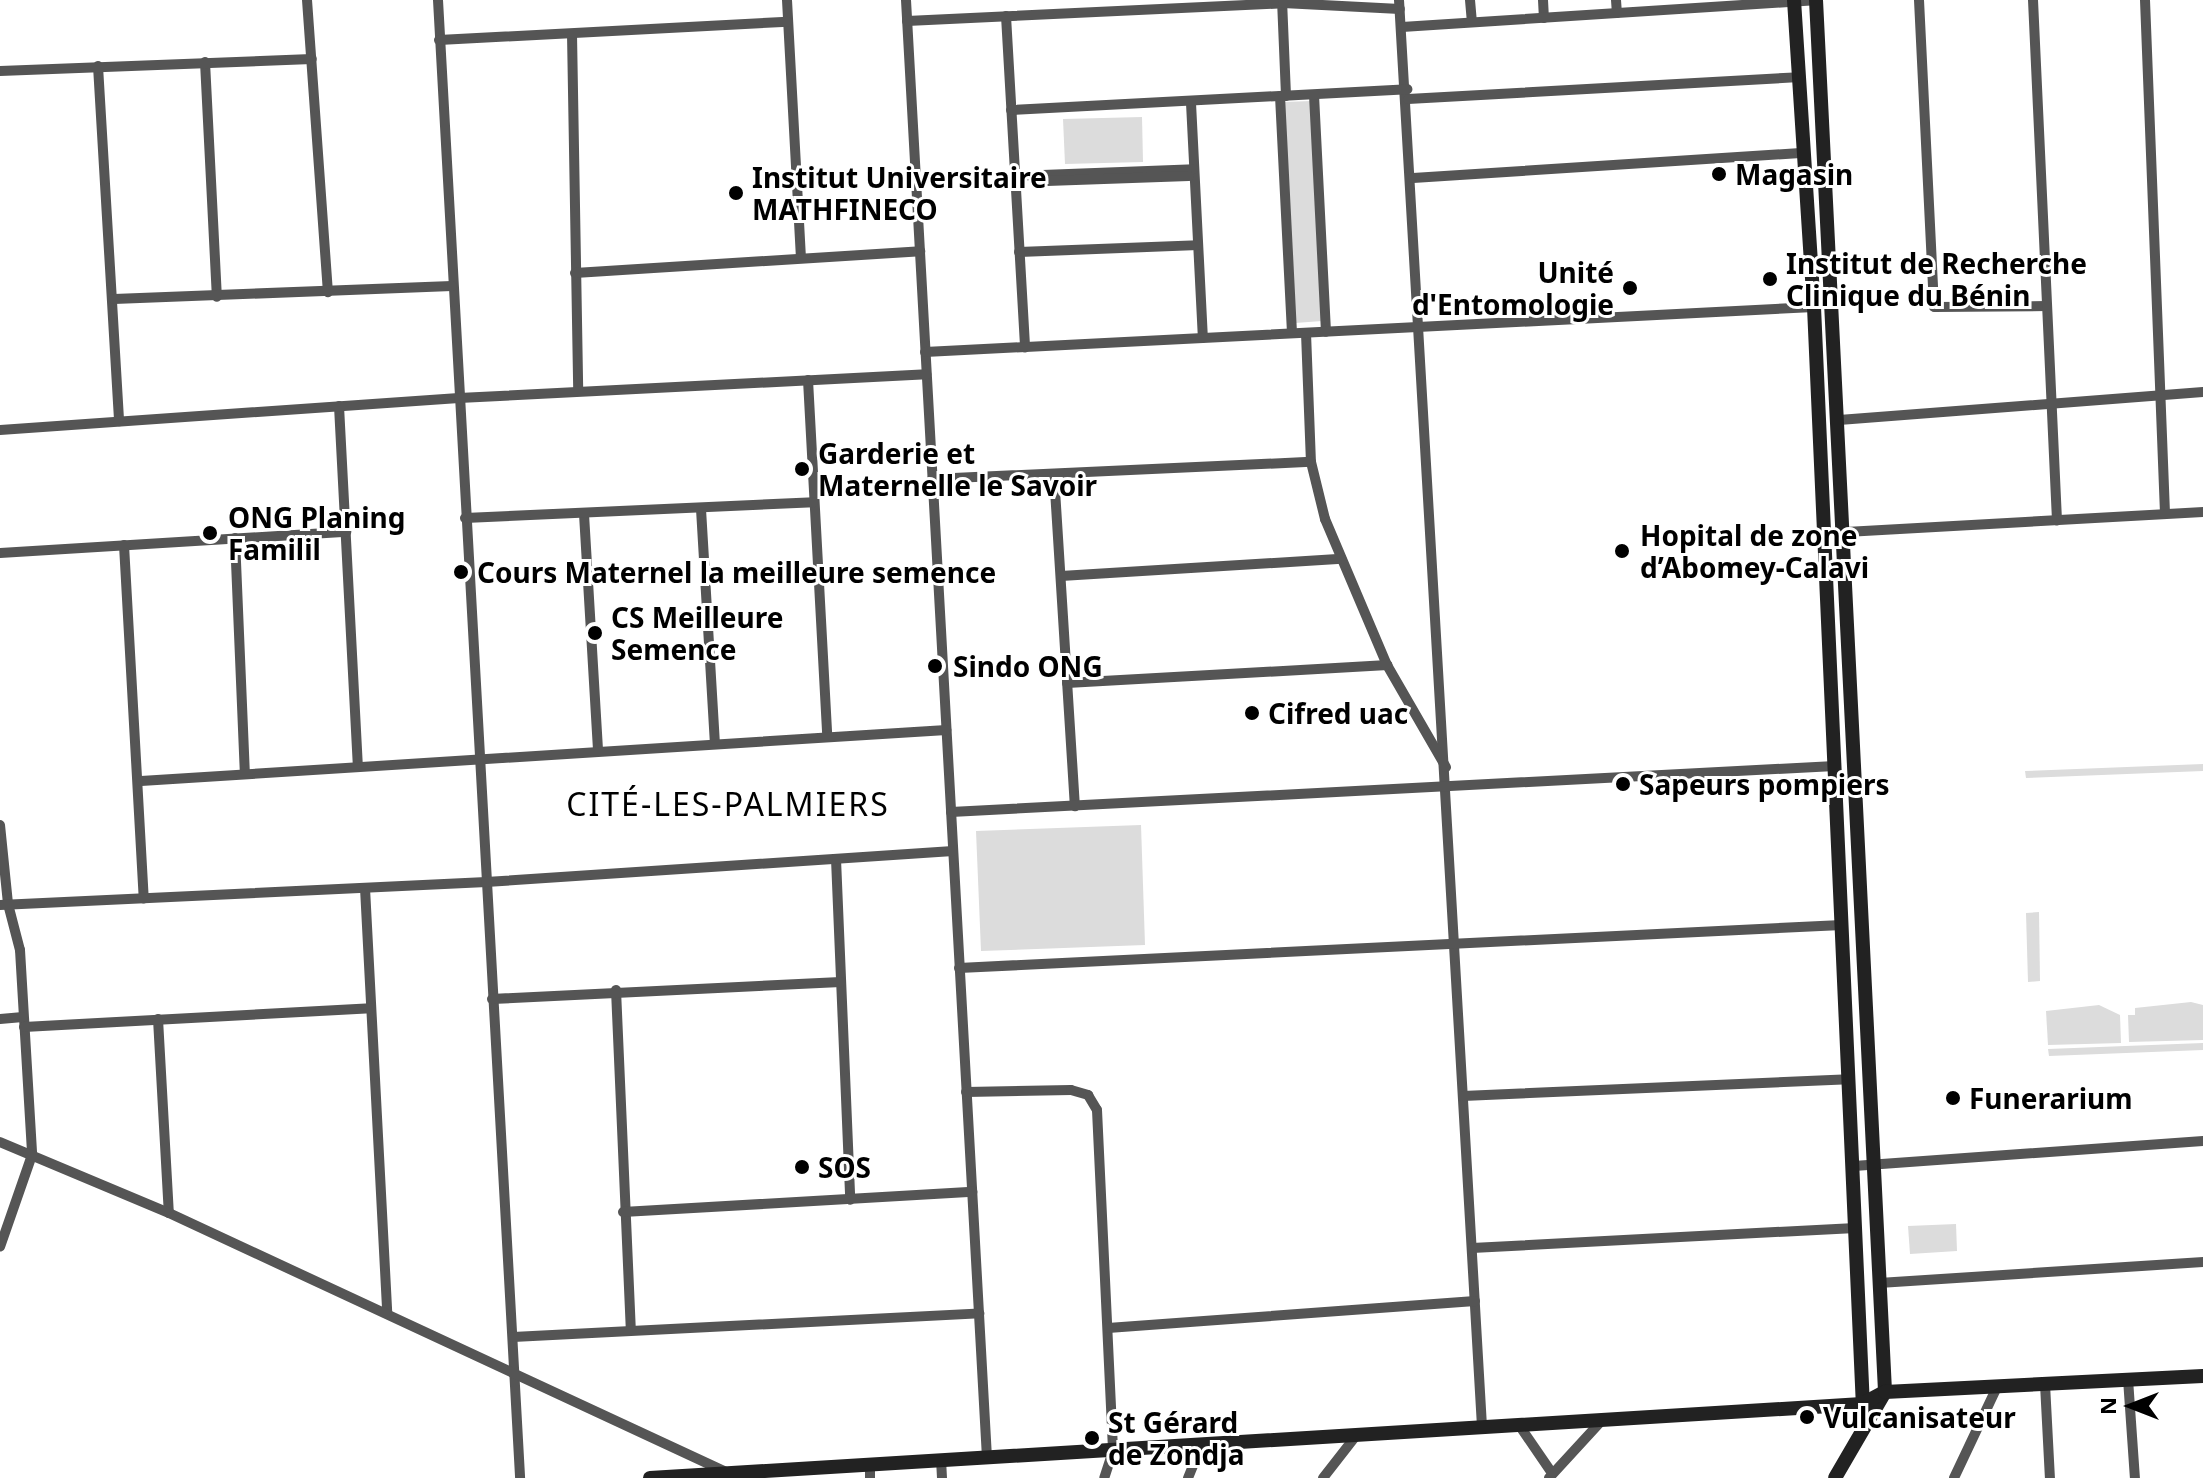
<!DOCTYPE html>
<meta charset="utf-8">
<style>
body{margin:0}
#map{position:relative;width:2203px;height:1478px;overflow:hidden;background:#fff;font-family:"Noto Sans",sans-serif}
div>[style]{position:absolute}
.green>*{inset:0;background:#dcdcdc}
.street>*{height:10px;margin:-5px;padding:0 5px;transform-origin:5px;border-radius:5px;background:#555}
.secondary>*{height:14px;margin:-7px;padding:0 7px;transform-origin:7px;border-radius:7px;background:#222}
.dots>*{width:22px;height:22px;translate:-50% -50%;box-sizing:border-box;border:4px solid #fff;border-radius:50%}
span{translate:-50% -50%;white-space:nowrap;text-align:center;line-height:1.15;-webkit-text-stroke:6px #fff;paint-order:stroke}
.poi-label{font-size:28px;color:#000;font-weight:700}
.left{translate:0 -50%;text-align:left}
.right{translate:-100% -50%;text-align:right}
.quarter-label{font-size:32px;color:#000;letter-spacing:2px}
.north{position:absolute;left:2091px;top:1366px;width:80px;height:80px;-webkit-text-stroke:6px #fff;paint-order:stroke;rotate:270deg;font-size:22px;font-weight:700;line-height:32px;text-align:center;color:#000}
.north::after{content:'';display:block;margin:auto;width:28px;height:36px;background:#000;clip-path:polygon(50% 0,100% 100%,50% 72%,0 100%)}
</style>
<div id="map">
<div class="green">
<i style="clip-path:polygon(1311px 101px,1322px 321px,1295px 323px,1284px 102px)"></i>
<i style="clip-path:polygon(1142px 117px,1143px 162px,1065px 164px,1063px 119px)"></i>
<i style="clip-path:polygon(2203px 764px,2203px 771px,2026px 778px,2025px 771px)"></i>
<i style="clip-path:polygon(1141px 825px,1145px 945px,981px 951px,976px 831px)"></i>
<i style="clip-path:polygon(2039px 912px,2040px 981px,2028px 982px,2026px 913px)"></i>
<i style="clip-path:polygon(2191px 1002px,2203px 1005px,2203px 1040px,2129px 1042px,2128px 1015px,2135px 1015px,2135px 1008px)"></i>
<i style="clip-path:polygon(2099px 1005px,2120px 1015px,2121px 1043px,2048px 1045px,2046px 1011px)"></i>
<i style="clip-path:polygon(2203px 1043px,2203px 1050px,2049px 1056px,2048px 1049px)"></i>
<i style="clip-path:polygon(1956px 1224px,1957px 1251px,1910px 1254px,1908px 1226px)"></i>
</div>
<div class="street">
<i style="left:307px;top:0;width:293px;rotate:85.9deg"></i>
<i style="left:438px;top:0;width:1480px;rotate:86.82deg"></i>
<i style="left:787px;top:0;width:258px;rotate:86.9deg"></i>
<i style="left:906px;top:0;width:1459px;rotate:86.82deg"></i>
<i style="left:1282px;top:0;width:96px;rotate:87.6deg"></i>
<i style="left:1399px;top:0;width:1430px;rotate:86.67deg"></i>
<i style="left:1470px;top:0;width:22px;rotate:85deg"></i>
<i style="left:1543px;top:0;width:18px;rotate:87deg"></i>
<i style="left:1616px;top:0;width:13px;rotate:86deg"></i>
<i style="left:1919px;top:0;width:307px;rotate:87.2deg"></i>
<i style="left:1934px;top:307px;width:113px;rotate:-0.5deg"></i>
<i style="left:2033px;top:0;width:521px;rotate:87.36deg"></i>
<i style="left:2145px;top:0;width:514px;rotate:87.77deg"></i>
<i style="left:1006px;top:16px;width:332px;rotate:86.7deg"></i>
<i style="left:907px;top:21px;width:376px;rotate:-2.7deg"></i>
<i style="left:1283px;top:3px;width:117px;rotate:2.9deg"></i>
<i style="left:1402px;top:27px;width:413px;rotate:-3.7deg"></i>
<i style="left:572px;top:34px;width:357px;rotate:89deg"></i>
<i style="left:439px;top:40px;width:349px;rotate:-3deg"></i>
<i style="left:205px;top:62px;width:235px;rotate:87.1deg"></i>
<i style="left:98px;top:66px;width:356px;rotate:86.6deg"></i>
<i style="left:0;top:71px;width:312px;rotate:-2.2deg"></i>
<i style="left:1314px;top:95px;width:237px;rotate:87.1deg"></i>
<i style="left:1280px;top:96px;width:237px;rotate:87.1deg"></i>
<i style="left:1408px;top:99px;width:392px;rotate:-3.2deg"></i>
<i style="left:1191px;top:103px;width:235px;rotate:87.1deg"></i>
<i style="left:1011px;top:110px;width:397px;rotate:-3deg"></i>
<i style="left:1015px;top:176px;width:179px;rotate:-2.2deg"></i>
<i style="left:1413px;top:178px;width:392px;rotate:-3.7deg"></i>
<i style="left:1047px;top:181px;width:142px;rotate:-2deg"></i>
<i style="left:1019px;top:252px;width:179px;rotate:-2.2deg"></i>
<i style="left:575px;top:273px;width:346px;rotate:-3.6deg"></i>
<i style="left:114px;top:299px;width:338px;rotate:-2.2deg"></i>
<i style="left:1306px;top:333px;width:129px;rotate:87.8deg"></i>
<i style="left:1311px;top:462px;width:59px;rotate:76.2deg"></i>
<i style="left:1325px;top:519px;width:159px;rotate:67deg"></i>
<i style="left:1387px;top:665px;width:118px;rotate:60deg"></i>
<i style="left:925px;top:352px;width:890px;rotate:-2.9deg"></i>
<i style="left:808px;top:380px;width:357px;rotate:86.9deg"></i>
<i style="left:339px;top:406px;width:361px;rotate:87deg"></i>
<i style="left:1839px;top:420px;width:365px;rotate:-4.4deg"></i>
<i style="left:0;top:430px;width:460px;rotate:-4deg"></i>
<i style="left:459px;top:398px;width:468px;rotate:-2.9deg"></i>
<i style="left:1054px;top:474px;width:333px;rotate:86.4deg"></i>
<i style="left:932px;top:479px;width:379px;rotate:-2.6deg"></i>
<i style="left:701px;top:509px;width:233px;rotate:86.6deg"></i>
<i style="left:584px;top:514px;width:237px;rotate:86.6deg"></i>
<i style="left:465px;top:518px;width:349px;rotate:-2.6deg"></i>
<i style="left:1846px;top:532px;width:358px;rotate:-3.2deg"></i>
<i style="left:235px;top:538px;width:236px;rotate:87.6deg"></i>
<i style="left:124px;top:545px;width:354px;rotate:86.8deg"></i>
<i style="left:0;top:553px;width:347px;rotate:-3.5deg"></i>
<i style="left:1061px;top:576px;width:281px;rotate:-3.5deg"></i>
<i style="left:1067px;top:683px;width:321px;rotate:-3.2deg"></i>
<i style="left:141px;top:781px;width:807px;rotate:-3.63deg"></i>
<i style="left:951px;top:812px;width:885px;rotate:-2.98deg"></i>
<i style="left:0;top:825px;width:79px;rotate:84.2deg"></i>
<i style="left:8px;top:904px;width:48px;rotate:75.4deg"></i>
<i style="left:20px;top:950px;width:205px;rotate:86.6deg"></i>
<i style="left:32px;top:1155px;width:97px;rotate:109.2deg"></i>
<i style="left:836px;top:859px;width:341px;rotate:87.6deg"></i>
<i style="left:365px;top:888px;width:426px;rotate:87deg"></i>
<i style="left:0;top:905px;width:487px;rotate:-2.7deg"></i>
<i style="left:486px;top:882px;width:468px;rotate:-3.8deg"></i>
<i style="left:959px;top:968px;width:884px;rotate:-2.79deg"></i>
<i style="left:616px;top:990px;width:340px;rotate:87.5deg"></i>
<i style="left:492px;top:999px;width:349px;rotate:-2.8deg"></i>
<i style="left:0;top:1019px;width:23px;rotate:-5deg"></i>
<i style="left:158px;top:1019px;width:194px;rotate:86.8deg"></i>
<i style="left:24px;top:1027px;width:347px;rotate:-3.1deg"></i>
<i style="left:966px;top:1092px;width:105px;rotate:-1.1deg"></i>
<i style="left:1071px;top:1090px;width:18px;rotate:16deg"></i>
<i style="left:1088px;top:1095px;width:17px;rotate:59deg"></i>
<i style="left:1097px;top:1110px;width:341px;rotate:87.3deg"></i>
<i style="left:1113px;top:1451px;width:28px;rotate:108deg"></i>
<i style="left:1463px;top:1096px;width:386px;rotate:-2.5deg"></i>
<i style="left:0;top:1142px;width:183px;rotate:22.8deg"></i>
<i style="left:169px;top:1213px;width:614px;rotate:24.94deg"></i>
<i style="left:1854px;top:1166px;width:350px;rotate:-4.1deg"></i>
<i style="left:623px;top:1212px;width:350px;rotate:-3.3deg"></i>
<i style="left:1472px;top:1248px;width:384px;rotate:-3deg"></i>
<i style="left:1879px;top:1283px;width:325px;rotate:-3.7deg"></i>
<i style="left:1108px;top:1328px;width:368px;rotate:-4.2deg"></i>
<i style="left:513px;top:1337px;width:467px;rotate:-2.9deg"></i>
<i style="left:2128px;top:1379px;width:99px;rotate:86deg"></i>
<i style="left:2045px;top:1384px;width:94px;rotate:87deg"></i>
<i style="left:1519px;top:1425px;width:58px;rotate:55.5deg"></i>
<i style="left:941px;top:1459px;width:19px;rotate:87deg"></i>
<i style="left:870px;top:1464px;width:14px;rotate:90deg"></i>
<i style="left:1188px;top:1478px;width:35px;rotate:-68deg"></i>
<i style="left:1323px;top:1478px;width:52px;rotate:-52deg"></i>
<i style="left:1549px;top:1478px;width:80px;rotate:-47.5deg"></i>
<i style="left:1954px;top:1478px;width:101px;rotate:-64.7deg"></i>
</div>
<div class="secondary">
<i style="left:1794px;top:0;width:308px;rotate:86.3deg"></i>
<i style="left:1814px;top:307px;width:1103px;rotate:87.45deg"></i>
<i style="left:1816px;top:0;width:1394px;rotate:87.16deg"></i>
<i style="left:1885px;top:1392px;width:99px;rotate:120.2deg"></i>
<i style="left:650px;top:1478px;width:1214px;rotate:-3.49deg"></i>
<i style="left:1862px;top:1404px;width:26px;rotate:-28deg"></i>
<i style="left:1885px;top:1392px;width:318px;rotate:-2.9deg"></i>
</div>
<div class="dots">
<i style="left:1719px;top:174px;background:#000"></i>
<i style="left:736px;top:193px;background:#000"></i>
<i style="left:1770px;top:279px;background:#000"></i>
<i style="left:1630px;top:288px;background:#000"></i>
<i style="left:802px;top:469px;background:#000"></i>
<i style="left:210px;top:533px;background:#000"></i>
<i style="left:1622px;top:551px;background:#000"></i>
<i style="left:461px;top:572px;background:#000"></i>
<i style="left:595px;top:633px;background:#000"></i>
<i style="left:935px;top:666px;background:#000"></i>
<i style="left:1252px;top:713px;background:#000"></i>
<i style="left:1623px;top:784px;background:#000"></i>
<i style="left:1953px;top:1098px;background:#000"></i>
<i style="left:802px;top:1167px;background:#000"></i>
<i style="left:1807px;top:1417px;background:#000"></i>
<i style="left:1092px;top:1438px;background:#000"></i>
</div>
<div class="poi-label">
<span class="left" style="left:1735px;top:174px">Magasin</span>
<span class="left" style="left:752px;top:193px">Institut Universitaire<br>MATHFINECO</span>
<span class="left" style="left:1786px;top:279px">Institut de Recherche<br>Clinique du Bénin</span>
<span class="right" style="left:1614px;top:288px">Unité<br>d'Entomologie</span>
<span class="left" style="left:818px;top:469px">Garderie et<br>Maternelle le Savoir</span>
<span class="left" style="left:228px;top:533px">ONG Planing<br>Familil</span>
<span class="left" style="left:1640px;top:551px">Hopital de zone<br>d’Abomey-Calavi</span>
<span class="left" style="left:477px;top:572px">Cours Maternel la meilleure semence</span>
<span class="left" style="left:611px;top:633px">CS Meilleure<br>Semence</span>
<span class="left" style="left:953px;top:666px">Sindo ONG</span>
<span class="left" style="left:1268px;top:713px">Cifred uac</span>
<span class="left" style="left:1639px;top:784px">Sapeurs pompiers</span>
<span class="left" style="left:1969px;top:1098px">Funerarium</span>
<span class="left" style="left:818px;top:1167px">SOS</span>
<span class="left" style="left:1823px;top:1417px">Vulcanisateur</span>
<span class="left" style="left:1108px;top:1438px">St Gérard<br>de Zondja</span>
</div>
<div class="quarter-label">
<span style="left:728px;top:804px">CITÉ-LES-PALMIERS</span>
</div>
<div class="north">N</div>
</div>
